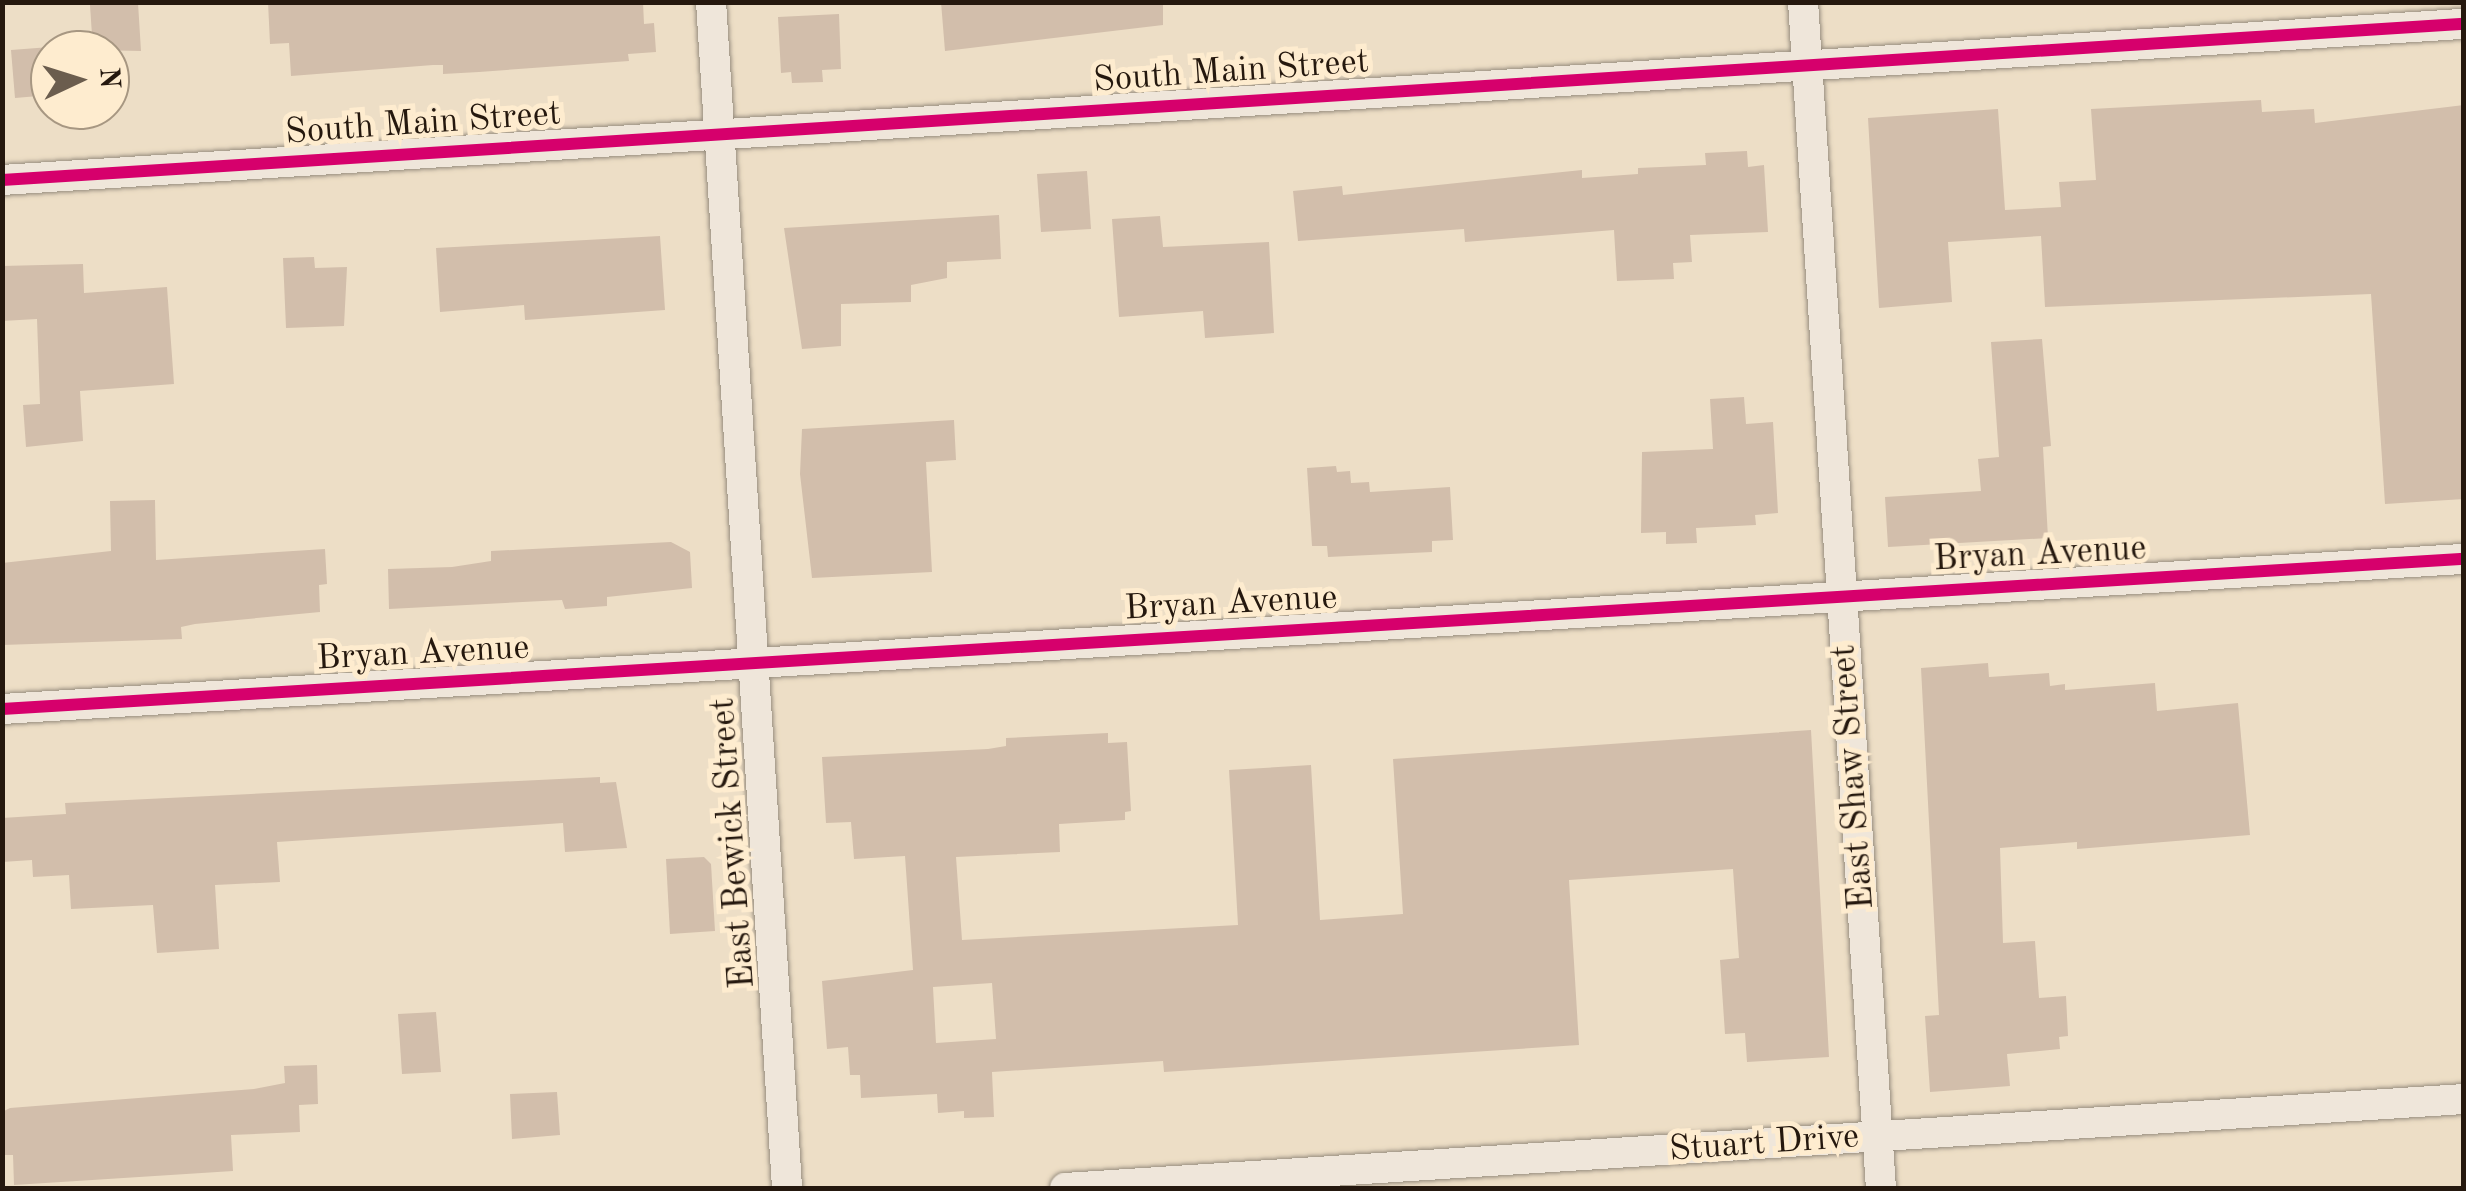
<!DOCTYPE html>
<style>
body{margin:0}
#map{position:relative;width:2466px;height:1191px;overflow:hidden;background:#eddec6;font-family:"Old Standard TT",serif}
div>[style]{position:absolute}
.building>*{inset:0;background:#d2beab}
.roads{filter:drop-shadow(0 0 2px #978d7e) drop-shadow(0 0 2px #978d7e)}
.minor>*{height:30px;margin:-15px;padding:0 15px;transform-origin:15px;border-radius:15px;background:#efe6da}
.cycleway>*{height:12px;margin:-6px;padding:0 6px;transform-origin:6px;border-radius:6px;background:#d6006c}
span{translate:-50% -50%;white-space:nowrap;text-align:center;line-height:1.15;-webkit-text-stroke:10px #feeccf;paint-order:stroke}
.street-label{font-size:35px;color:#25180e}
.frame{position:absolute;inset:0;border:5px solid #25180e;pointer-events:none}
.north{position:absolute;left:30px;top:30px;width:100px;height:100px;box-sizing:border-box;background:#feeccf;border:2px solid #a79782;border-radius:50%;rotate:86deg;font-size:28px;font-weight:700;line-height:40px;text-align:center;color:#25180e}
.north::after{content:'';display:block;margin:auto;width:35px;height:45px;background:#6b5d4e;clip-path:polygon(50% 0,100% 100%,50% 72%,0 100%)}
</style>
<div id="map">
<div class="building">
<i style="clip-path:polygon(268px 2px,643px 2px,644px 24px,654px 23px,656px 52px,628px 54px,629px 61px,479px 72px,443px 74px,443px 65px,433px 65px,291px 76px,289px 43px,270px 44px)"></i>
<i style="clip-path:polygon(941px 2px,1163px 2px,1163px 25px,945px 51px)"></i>
<i style="clip-path:polygon(138px 3px,141px 51px,93px 50px,90px 5px)"></i>
<i style="clip-path:polygon(839px 14px,841px 69px,822px 70px,823px 82px,792px 83px,791px 72px,781px 73px,778px 17px)"></i>
<i style="clip-path:polygon(50px 47px,50px 95px,15px 98px,11px 50px)"></i>
<i style="clip-path:polygon(2261px 100px,2262px 112px,2314px 109px,2315px 123px,2464px 105px,2464px 499px,2385px 504px,2371px 294px,2045px 307px,2041px 236px,1948px 242px,1952px 302px,1879px 308px,1868px 118px,1998px 109px,2005px 210px,2061px 207px,2059px 182px,2096px 180px,2091px 109px)"></i>
<i style="clip-path:polygon(1747px 151px,1748px 167px,1764px 165px,1768px 232px,1690px 235px,1692px 262px,1673px 263px,1674px 279px,1617px 281px,1614px 230px,1465px 242px,1464px 229px,1298px 241px,1293px 191px,1342px 186px,1343px 195px,1582px 170px,1582px 178px,1638px 174px,1638px 168px,1706px 165px,1705px 153px)"></i>
<i style="clip-path:polygon(1087px 171px,1091px 229px,1041px 232px,1037px 174px)"></i>
<i style="clip-path:polygon(999px 215px,1001px 259px,947px 262px,947px 278px,911px 285px,911px 302px,841px 304px,841px 346px,802px 349px,784px 228px)"></i>
<i style="clip-path:polygon(1160px 216px,1163px 247px,1269px 242px,1274px 333px,1205px 338px,1203px 311px,1119px 317px,1112px 219px)"></i>
<i style="clip-path:polygon(660px 236px,665px 310px,525px 320px,524px 305px,440px 312px,436px 248px)"></i>
<i style="clip-path:polygon(314px 257px,315px 268px,347px 267px,344px 326px,286px 328px,283px 258px)"></i>
<i style="clip-path:polygon(83px 264px,84px 293px,167px 287px,174px 384px,80px 391px,83px 441px,26px 447px,23px 405px,40px 404px,37px 319px,2px 321px,2px 266px)"></i>
<i style="clip-path:polygon(2042px 339px,2051px 446px,2043px 447px,2048px 538px,1888px 547px,1885px 497px,1981px 491px,1978px 459px,1999px 457px,1991px 342px)"></i>
<i style="clip-path:polygon(1744px 397px,1746px 424px,1773px 422px,1778px 513px,1755px 515px,1756px 525px,1696px 528px,1697px 543px,1666px 544px,1666px 532px,1641px 533px,1642px 452px,1713px 449px,1710px 399px)"></i>
<i style="clip-path:polygon(954px 420px,956px 460px,926px 462px,932px 572px,812px 578px,800px 474px,802px 429px)"></i>
<i style="clip-path:polygon(1336px 466px,1337px 472px,1350px 471px,1351px 483px,1369px 482px,1370px 492px,1450px 487px,1453px 540px,1432px 541px,1432px 552px,1328px 557px,1327px 546px,1312px 546px,1307px 468px)"></i>
<i style="clip-path:polygon(155px 500px,156px 560px,325px 549px,327px 584px,319px 585px,320px 612px,195px 624px,181px 627px,182px 639px,2px 645px,2px 563px,111px 551px,110px 501px)"></i>
<i style="clip-path:polygon(671px 542px,690px 552px,692px 588px,607px 597px,607px 606px,565px 609px,562px 600px,389px 609px,388px 569px,452px 567px,491px 561px,491px 551px)"></i>
<i style="clip-path:polygon(1988px 663px,1989px 677px,2049px 673px,2050px 686px,2065px 684px,2065px 690px,2155px 683px,2157px 711px,2238px 703px,2250px 835px,2077px 849px,2077px 842px,2000px 848px,2003px 943px,2035px 941px,2039px 998px,2066px 996px,2068px 1036px,2059px 1037px,2060px 1049px,2007px 1054px,2010px 1086px,1930px 1092px,1925px 1016px,1939px 1015px,1921px 668px)"></i>
<i style="clip-path:polygon(evenodd,1811px 730px,1829px 1057px,1747px 1062px,1745px 1033px,1725px 1034px,1720px 960px,1739px 958px,1733px 869px,1569px 880px,1579px 1045px,1164px 1072px,1163px 1061px,992px 1072px,994px 1117px,964px 1118px,964px 1111px,938px 1113px,937px 1094px,861px 1098px,860px 1075px,850px 1075px,848px 1047px,827px 1049px,822px 981px,913px 970px,905px 856px,854px 859px,851px 822px,826px 823px,822px 757px,988px 749px,1006px 746px,1006px 738px,1108px 733px,1108px 743px,1127px 742px,1131px 811px,1125px 812px,1125px 820px,1059px 824px,1060px 852px,956px 857px,962px 940px,1238px 925px,1229px 770px,1311px 765px,1320px 920px,1403px 914px,1393px 759px,1811px 730px,992px 983px,996px 1039px,936px 1043px,933px 987px,992px 983px)"></i>
<i style="clip-path:polygon(600px 777px,600px 783px,616px 782px,627px 848px,565px 852px,563px 823px,277px 842px,280px 882px,215px 885px,219px 949px,157px 953px,153px 905px,71px 909px,69px 875px,33px 877px,32px 860px,2px 862px,2px 818px,66px 814px,65px 803px)"></i>
<i style="clip-path:polygon(704px 857px,711px 864px,715px 931px,670px 934px,666px 859px)"></i>
<i style="clip-path:polygon(436px 1012px,441px 1072px,402px 1074px,398px 1014px)"></i>
<i style="clip-path:polygon(317px 1065px,318px 1104px,299px 1105px,300px 1132px,231px 1135px,233px 1171px,14px 1185px,13px 1155px,2px 1155px,2px 1112px,10px 1108px,254px 1089px,285px 1083px,284px 1066px)"></i>
<i style="clip-path:polygon(557px 1092px,560px 1135px,512px 1139px,510px 1094px)"></i>
</div>
<div class="roads">
<div class="minor">
<i style="left:711px;top:2px;width:1188px;rotate:86.33deg"></i>
<i style="left:1803px;top:2px;width:1189px;rotate:86.24deg"></i>
<i style="left:2px;top:180px;width:2467px;rotate:-3.63deg"></i>
<i style="left:2px;top:709px;width:2467px;rotate:-3.49deg"></i>
<i style="left:1065px;top:1188px;width:1402px;rotate:-3.64deg"></i>
</div>
</div>
<div class="cycleway">
<i style="left:2px;top:180px;width:2467px;rotate:-3.63deg"></i>
<i style="left:2px;top:709px;width:2467px;rotate:-3.49deg"></i>
</div>
<div class="street-label">
<span style="left:1231px;top:72px;rotate:-4deg">South Main Street</span>
<span style="left:423px;top:124px;rotate:-4deg">South Main Street</span>
<span style="left:2040px;top:555px;rotate:-3deg">Bryan Avenue</span>
<span style="left:1231px;top:604px;rotate:-3deg">Bryan Avenue</span>
<span style="left:423px;top:654px;rotate:-3deg">Bryan Avenue</span>
<span style="left:1854px;top:777px;rotate:-94deg">East Shaw Street</span>
<span style="left:734px;top:843px;rotate:-94deg">East Bewick Street</span>
<span style="left:1764px;top:1144px;rotate:-4deg">Stuart Drive</span>
</div>
<div class="frame"></div>
<div class="north">N</div>
</div>
